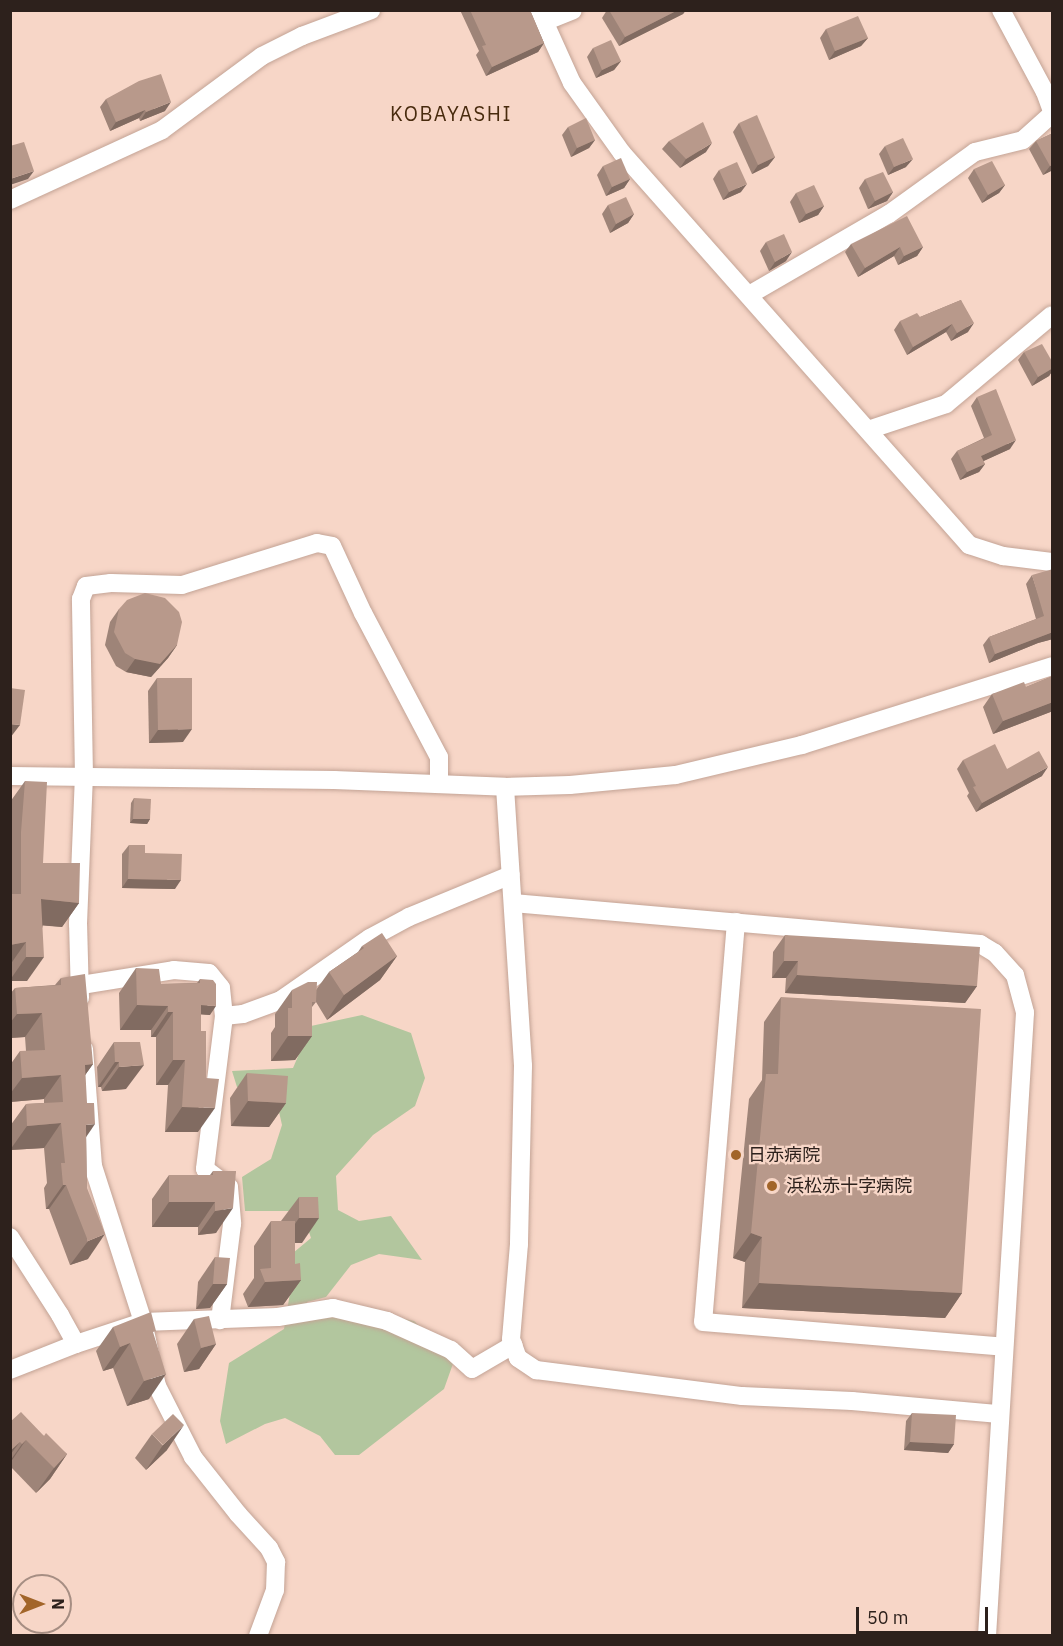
<!DOCTYPE html>
<meta charset="utf-8">
<style>
body{margin:0}
#map{position:relative;width:1063px;height:1646px;overflow:hidden;background:#f7d6c7;font-family:"IBM Plex Sans","Noto Sans JP",sans-serif}
div>[style]{position:absolute}
.green>*{inset:0;background:#b2c69e}
.roads{filter:drop-shadow(0 0 2px #c3a395) drop-shadow(0 0 2px #c3a395)}
.minor>*{height:18px;margin:-9px;padding:0 9px;transform-origin:9px;border-radius:9px;background:#fff}
.wall>*{inset:0;background:#9e8478}
.shaded-wall>*{inset:0;background:#816b61}
.building>*{inset:0;background:#b8998b}
.dots>*{width:16px;height:16px;translate:-50% -50%;box-sizing:border-box;border:3px solid #f7d6c7;border-radius:50%}
span{translate:-50% -50%;white-space:nowrap;text-align:center;line-height:1.15;-webkit-text-stroke:4.5px #f7d6c7;paint-order:stroke}
.poi-label{font-size:18px;color:#2d211c}
.left{translate:0 -50%;text-align:left}
.neighbourhood-label{font-size:20px;color:#482b0e;letter-spacing:1.5px}
.frame{position:absolute;inset:0;border:12px solid #2d211c;pointer-events:none}
.north{position:absolute;left:12px;top:1574px;width:60px;height:60px;box-sizing:border-box;background:#f7d6c7;border:2px solid #a68e83;border-radius:50%;rotate:90deg;font-size:16px;font-weight:700;line-height:24px;text-align:center;color:#2d211c}
.north::after{content:'';display:block;margin:auto;width:21px;height:27px;background:#a26529;clip-path:polygon(50% 0,100% 100%,50% 72%,0 100%)}
.scale{position:absolute;left:856px;top:1607px;width:132px;height:27px;box-sizing:border-box;border:3px solid #2d211c;border-top:0;padding-left:8px;font-size:18px;line-height:21px;white-space:nowrap;color:#2d211c;-webkit-text-stroke:4px #f7d6c7;paint-order:stroke}
</style>
<div id="map">
<div class="green">
<i style="clip-path:polygon(362px 1015px,411px 1033px,425px 1078px,415px 1106px,373px 1135px,336px 1176px,338px 1210px,359px 1221px,391px 1216px,422px 1260px,379px 1254px,351px 1265px,326px 1297px,307px 1302px,307px 1313px,370px 1311px,414px 1321px,455px 1358px,444px 1389px,359px 1455px,335px 1455px,320px 1436px,285px 1418px,265px 1424px,226px 1444px,220px 1421px,229px 1363px,284px 1329px,290px 1293px,287px 1258px,311px 1238px,302px 1211px,245px 1211px,242px 1177px,271px 1159px,282px 1125px,275px 1094px,237px 1087px,232px 1071px,293px 1068px,311px 1026px)"></i>
</div>
<div class="roads">
<div class="minor">
<i style="left:539px;top:10px;width:80px;rotate:65.7deg"></i>
<i style="left:572px;top:83px;width:86px;rotate:54.5deg"></i>
<i style="left:622px;top:153px;width:524px;rotate:48.48deg"></i>
<i style="left:969px;top:545px;width:36px;rotate:18deg"></i>
<i style="left:1003px;top:556px;width:49px;rotate:7deg"></i>
<i style="left:1001px;top:10px;width:93px;rotate:61.8deg"></i>
<i style="left:1045px;top:92px;width:20px;rotate:70deg"></i>
<i style="left:544px;top:22px;width:31px;rotate:-22deg"></i>
<i style="left:10px;top:200px;width:167px;rotate:-24.7deg"></i>
<i style="left:162px;top:130px;width:124px;rotate:-36.5deg"></i>
<i style="left:262px;top:56px;width:45px;rotate:-26.6deg"></i>
<i style="left:302px;top:36px;width:74px;rotate:-20.6deg"></i>
<i style="left:749px;top:295px;width:162px;rotate:-30.1deg"></i>
<i style="left:889px;top:214px;width:106px;rotate:-35.8deg"></i>
<i style="left:975px;top:152px;width:49px;rotate:-14deg"></i>
<i style="left:1023px;top:140px;width:39px;rotate:-42deg"></i>
<i style="left:868px;top:430px;width:82px;rotate:-18.4deg"></i>
<i style="left:946px;top:404px;width:138px;rotate:-40deg"></i>
<i style="left:10px;top:776px;width:324px;rotate:0.7deg"></i>
<i style="left:334px;top:780px;width:171px;rotate:2.3deg"></i>
<i style="left:505px;top:787px;width:65px;rotate:-1.8deg"></i>
<i style="left:570px;top:785px;width:106px;rotate:-5.4deg"></i>
<i style="left:676px;top:775px;width:130px;rotate:-13.4deg"></i>
<i style="left:802px;top:745px;width:262px;rotate:-17.5deg"></i>
<i style="left:505px;top:787px;width:280px;rotate:86.3deg"></i>
<i style="left:523px;top:1066px;width:178px;rotate:91.3deg"></i>
<i style="left:519px;top:1244px;width:95px;rotate:94.8deg"></i>
<i style="left:511px;top:1339px;width:20px;rotate:70deg"></i>
<i style="left:518px;top:1358px;width:22px;rotate:34deg"></i>
<i style="left:536px;top:1370px;width:208px;rotate:7.2deg"></i>
<i style="left:742px;top:1396px;width:110px;rotate:2.6deg"></i>
<i style="left:852px;top:1401px;width:148px;rotate:5.1deg"></i>
<i style="left:513px;top:903px;width:469px;rotate:5deg"></i>
<i style="left:980px;top:944px;width:17px;rotate:31deg"></i>
<i style="left:995px;top:953px;width:30px;rotate:48deg"></i>
<i style="left:1015px;top:975px;width:39px;rotate:75deg"></i>
<i style="left:1025px;top:1013px;width:624px;rotate:93.49deg"></i>
<i style="left:736px;top:922px;width:401px;rotate:94.7deg"></i>
<i style="left:703px;top:1322px;width:302px;rotate:4.7deg"></i>
<i style="left:69px;top:987px;width:106px;rotate:-9.2deg"></i>
<i style="left:174px;top:970px;width:35px;rotate:5deg"></i>
<i style="left:209px;top:973px;width:19px;rotate:51deg"></i>
<i style="left:221px;top:988px;width:28px;rotate:84deg"></i>
<i style="left:224px;top:1016px;width:154px;rotate:97.1deg"></i>
<i style="left:205px;top:1169px;width:30px;rotate:37deg"></i>
<i style="left:229px;top:1187px;width:37px;rotate:85deg"></i>
<i style="left:232px;top:1224px;width:97px;rotate:97.1deg"></i>
<i style="left:80px;top:998px;width:74px;rotate:-91.5deg"></i>
<i style="left:78px;top:924px;width:148px;rotate:-87.7deg"></i>
<i style="left:84px;top:776px;width:177px;rotate:-91deg"></i>
<i style="left:81px;top:599px;width:14px;rotate:-69deg"></i>
<i style="left:86px;top:586px;width:25px;rotate:-7deg"></i>
<i style="left:111px;top:583px;width:71px;rotate:1.6deg"></i>
<i style="left:182px;top:585px;width:141px;rotate:-17.3deg"></i>
<i style="left:317px;top:543px;width:15px;rotate:11deg"></i>
<i style="left:332px;top:546px;width:74px;rotate:65.2deg"></i>
<i style="left:363px;top:613px;width:163px;rotate:62.2deg"></i>
<i style="left:439px;top:757px;width:27px;rotate:90deg"></i>
<i style="left:224px;top:1016px;width:19px;rotate:-6deg"></i>
<i style="left:243px;top:1014px;width:40px;rotate:-20.2deg"></i>
<i style="left:281px;top:1000px;width:108px;rotate:-34.9deg"></i>
<i style="left:370px;top:938px;width:44px;rotate:-28.3deg"></i>
<i style="left:409px;top:917px;width:110px;rotate:-22.4deg"></i>
<i style="left:84px;top:1049px;width:117px;rotate:85.6deg"></i>
<i style="left:93px;top:1166px;width:164px;rotate:72.2deg"></i>
<i style="left:143px;top:1322px;width:66px;rotate:77.7deg"></i>
<i style="left:157px;top:1386px;width:80px;rotate:63.1deg"></i>
<i style="left:193px;top:1457px;width:73px;rotate:51.7deg"></i>
<i style="left:238px;top:1514px;width:46px;rotate:47.6deg"></i>
<i style="left:269px;top:1548px;width:16px;rotate:63deg"></i>
<i style="left:276px;top:1562px;width:28px;rotate:92deg"></i>
<i style="left:275px;top:1590px;width:49px;rotate:110.3deg"></i>
<i style="left:10px;top:1237px;width:93px;rotate:57.3deg"></i>
<i style="left:60px;top:1315px;width:33px;rotate:61deg"></i>
<i style="left:10px;top:1370px;width:71px;rotate:-21.5deg"></i>
<i style="left:76px;top:1344px;width:71px;rotate:-18.2deg"></i>
<i style="left:143px;top:1322px;width:135px;rotate:-2.1deg"></i>
<i style="left:278px;top:1317px;width:56px;rotate:-9.3deg"></i>
<i style="left:333px;top:1308px;width:56px;rotate:13.5deg"></i>
<i style="left:387px;top:1321px;width:70px;rotate:24.4deg"></i>
<i style="left:451px;top:1350px;width:28px;rotate:42deg"></i>
<i style="left:472px;top:1369px;width:48px;rotate:-30.3deg"></i>
</div>
</div>
<div class="wall">
<i style="clip-path:polygon(460px 10px,530px 10px,544px 43px,538px 52px,486px 76px,476px 55px,479px 51px)"></i>
<i style="clip-path:polygon(607px 10px,686px 10px,683px 14px,619px 46px,602px 18px)"></i>
<i style="clip-path:polygon(826px 29px,868px 38px,861px 46px,829px 60px,820px 38px)"></i>
<i style="clip-path:polygon(593px 48px,621px 61px,614px 70px,596px 78px,587px 57px)"></i>
<i style="clip-path:polygon(106px 99px,165px 111px,140px 121px,139px 118px,110px 131px,100px 107px)"></i>
<i style="clip-path:polygon(739px 123px,775px 157px,768px 166px,752px 174px,733px 132px)"></i>
<i style="clip-path:polygon(568px 127px,595px 140px,589px 148px,571px 157px,562px 135px)"></i>
<i style="clip-path:polygon(1053px 133px,1053px 170px,1043px 175px,1029px 149px,1036px 141px)"></i>
<i style="clip-path:polygon(669px 141px,706px 152px,680px 168px,662px 149px)"></i>
<i style="clip-path:polygon(885px 146px,906px 167px,888px 175px,879px 154px)"></i>
<i style="clip-path:polygon(603px 166px,630px 179px,624px 188px,606px 196px,597px 175px)"></i>
<i style="clip-path:polygon(974px 169px,1005px 185px,999px 193px,982px 203px,968px 178px)"></i>
<i style="clip-path:polygon(719px 170px,741px 192px,723px 200px,713px 179px)"></i>
<i style="clip-path:polygon(865px 179px,893px 192px,887px 201px,868px 209px,859px 188px)"></i>
<i style="clip-path:polygon(796px 193px,824px 206px,818px 215px,799px 223px,790px 202px)"></i>
<i style="clip-path:polygon(608px 205px,634px 214px,628px 223px,610px 233px,602px 214px)"></i>
<i style="clip-path:polygon(766px 242px,786px 261px,769px 271px,760px 251px)"></i>
<i style="clip-path:polygon(851px 244px,923px 247px,917px 256px,898px 265px,894px 256px,858px 277px,845px 252px)"></i>
<i style="clip-path:polygon(961px 300px,968px 332px,951px 341px,946px 332px,907px 355px,894px 330px,900px 321px,920px 317px)"></i>
<i style="clip-path:polygon(1024px 352px,1053px 363px,1053px 370px,1049px 376px,1032px 386px,1018px 360px)"></i>
<i style="clip-path:polygon(977px 397px,1010px 449px,983px 461px,985px 464px,979px 472px,960px 480px,951px 459px,957px 451px,984px 438px,971px 406px)"></i>
<i style="clip-path:polygon(1032px 575px,1053px 639px,1038px 643px,989px 663px,983px 645px,989px 637px,1036px 619px,1026px 584px)"></i>
<i style="clip-path:polygon(119px 609px,177px 645px,168px 658px,151px 677px,126px 672px,116px 666px,105px 645px,110px 622px)"></i>
<i style="clip-path:polygon(1053px 676px,1053px 711px,993px 734px,983px 707px,992px 694px,1026px 687px)"></i>
<i style="clip-path:polygon(157px 678px,183px 742px,149px 743px,148px 691px)"></i>
<i style="clip-path:polygon(963px 760px,1007px 769px,1042px 776px,976px 812px,967px 796px,969px 793px,957px 769px)"></i>
<i style="clip-path:polygon(25px 781px,43px 863px,79px 903px,62px 927px,43px 925px,27px 981px,10px 981px,10px 802px)"></i>
<i style="clip-path:polygon(134px 798px,150px 819px,147px 824px,130px 823px,131px 803px)"></i>
<i style="clip-path:polygon(129px 845px,145px 853px,175px 889px,122px 888px,122px 854px)"></i>
<i style="clip-path:polygon(785px 935px,977px 986px,965px 1003px,785px 993px,786px 978px,772px 978px,773px 952px)"></i>
<i style="clip-path:polygon(362px 946px,397px 956px,380px 980px,327px 1020px,316px 1002px,312px 1007px,312px 1036px,295px 1060px,271px 1061px,271px 1033px,275px 1027px,275px 1014px,292px 990px,316px 990px,329px 972px,358px 952px)"></i>
<i style="clip-path:polygon(136px 968px,161px 984px,197px 983px,200px 979px,210px 1015px,201px 1014px,198px 1132px,165px 1132px,168px 1085px,156px 1085px,156px 1037px,151px 1037px,151px 1030px,120px 1030px,119px 993px)"></i>
<i style="clip-path:polygon(61px 978px,93px 1064px,85px 1075px,88px 1259px,70px 1265px,49px 1209px,46px 1209px,44px 1188px,47px 1183px,44px 1148px,10px 1150px,10px 1126px,26px 1104px,44px 1103px,44px 1099px,10px 1102px,10px 1065px,20px 1051px,26px 1051px,25px 1037px,10px 1038px,10px 994px,15px 988px,55px 985px)"></i>
<i style="clip-path:polygon(781px 997px,962px 1293px,945px 1318px,742px 1308px,745px 1262px,733px 1258px,749px 1099px,762px 1080px,764px 1022px)"></i>
<i style="clip-path:polygon(114px 1042px,126px 1089px,102px 1091px,101px 1087px,98px 1087px,97px 1067px)"></i>
<i style="clip-path:polygon(247px 1073px,286px 1103px,269px 1127px,231px 1126px,230px 1098px)"></i>
<i style="clip-path:polygon(213px 1171px,236px 1171px,216px 1233px,198px 1235px,198px 1227px,152px 1227px,152px 1199px,169px 1175px,210px 1175px)"></i>
<i style="clip-path:polygon(299px 1197px,302px 1243px,295px 1243px,295px 1264px,301px 1280px,283px 1305px,248px 1307px,243px 1294px,254px 1278px,254px 1246px,271px 1221px,281px 1221px)"></i>
<i style="clip-path:polygon(215px 1257px,227px 1284px,210px 1308px,196px 1309px,198px 1282px)"></i>
<i style="clip-path:polygon(194px 1319px,216px 1344px,199px 1369px,184px 1372px,177px 1344px)"></i>
<i style="clip-path:polygon(113px 1327px,153px 1335px,149px 1399px,127px 1406px,113px 1368px,103px 1371px,96px 1351px)"></i>
<i style="clip-path:polygon(912px 1413px,954px 1444px,948px 1453px,904px 1450px,906px 1421px)"></i>
<i style="clip-path:polygon(10px 1422px,44px 1436px,67px 1454px,50px 1479px,36px 1493px,10px 1466px)"></i>
<i style="clip-path:polygon(152px 1434px,167px 1450px,146px 1470px,135px 1458px)"></i>
</div>
<div class="shaded-wall">
<i style="clip-path:polygon(678px 10px,686px 10px,683px 14px,619px 46px,625px 37px)"></i>
<i style="clip-path:polygon(868px 38px,861px 46px,829px 60px,835px 51px)"></i>
<i style="clip-path:polygon(544px 43px,538px 52px,486px 76px,492px 67px)"></i>
<i style="clip-path:polygon(621px 61px,614px 70px,596px 78px,602px 70px)"></i>
<i style="clip-path:polygon(171px 102px,165px 111px,140px 121px,146px 112px)"></i>
<i style="clip-path:polygon(145px 110px,139px 118px,110px 131px,116px 122px)"></i>
<i style="clip-path:polygon(595px 140px,589px 148px,571px 157px,577px 148px)"></i>
<i style="clip-path:polygon(712px 143px,706px 152px,680px 168px,686px 159px)"></i>
<i style="clip-path:polygon(775px 157px,768px 166px,752px 174px,758px 165px)"></i>
<i style="clip-path:polygon(913px 159px,906px 167px,888px 175px,894px 167px)"></i>
<i style="clip-path:polygon(1053px 165px,1053px 170px,1043px 175px,1050px 166px)"></i>
<i style="clip-path:polygon(34px 171px,28px 179px,10px 185px,10px 179px)"></i>
<i style="clip-path:polygon(630px 179px,624px 188px,606px 196px,612px 187px)"></i>
<i style="clip-path:polygon(747px 184px,741px 192px,723px 200px,729px 192px)"></i>
<i style="clip-path:polygon(1005px 185px,999px 193px,982px 203px,988px 195px)"></i>
<i style="clip-path:polygon(893px 192px,887px 201px,868px 209px,875px 201px)"></i>
<i style="clip-path:polygon(824px 206px,818px 215px,799px 223px,806px 214px)"></i>
<i style="clip-path:polygon(634px 214px,628px 223px,610px 233px,616px 224px)"></i>
<i style="clip-path:polygon(900px 247px,894px 256px,858px 277px,865px 268px)"></i>
<i style="clip-path:polygon(923px 247px,917px 256px,898px 265px,904px 256px)"></i>
<i style="clip-path:polygon(792px 252px,786px 261px,769px 271px,775px 262px)"></i>
<i style="clip-path:polygon(974px 323px,968px 332px,951px 341px,957px 333px)"></i>
<i style="clip-path:polygon(952px 324px,946px 332px,907px 355px,913px 347px)"></i>
<i style="clip-path:polygon(1053px 368px,1053px 370px,1049px 376px,1032px 386px,1038px 377px)"></i>
<i style="clip-path:polygon(1016px 440px,1010px 449px,975px 465px,981px 456px)"></i>
<i style="clip-path:polygon(985px 464px,979px 472px,960px 480px,967px 472px)"></i>
<i style="clip-path:polygon(1053px 632px,1053px 639px,1038px 643px,989px 663px,995px 654px)"></i>
<i style="clip-path:polygon(177px 645px,168px 658px,151px 677px,126px 672px,135px 659px)"></i>
<i style="clip-path:polygon(1053px 702px,1053px 711px,993px 734px,1003px 721px)"></i>
<i style="clip-path:polygon(10px 724px,20px 725px,10px 738px)"></i>
<i style="clip-path:polygon(192px 729px,183px 742px,149px 743px,158px 730px)"></i>
<i style="clip-path:polygon(1048px 767px,1042px 776px,976px 812px,982px 803px)"></i>
<i style="clip-path:polygon(133px 819px,150px 819px,147px 824px,130px 823px)"></i>
<i style="clip-path:polygon(128px 879px,181px 880px,175px 889px,122px 888px)"></i>
<i style="clip-path:polygon(41px 899px,79px 903px,62px 927px,24px 924px)"></i>
<i style="clip-path:polygon(26px 942px,10px 965px,10px 945px)"></i>
<i style="clip-path:polygon(397px 956px,380px 980px,327px 1020px,344px 995px)"></i>
<i style="clip-path:polygon(26px 957px,44px 957px,27px 981px,10px 981px,10px 980px)"></i>
<i style="clip-path:polygon(784px 961px,798px 961px,786px 978px,772px 978px)"></i>
<i style="clip-path:polygon(797px 975px,977px 986px,965px 1003px,785px 993px)"></i>
<i style="clip-path:polygon(137px 1005px,168px 1006px,151px 1030px,120px 1030px)"></i>
<i style="clip-path:polygon(199px 1005px,216px 1006px,210px 1015px,193px 1014px)"></i>
<i style="clip-path:polygon(168px 1012px,173px 1012px,156px 1037px,151px 1037px)"></i>
<i style="clip-path:polygon(42px 1013px,25px 1037px,10px 1038px,10px 1023px,17px 1014px)"></i>
<i style="clip-path:polygon(288px 1036px,312px 1036px,295px 1060px,271px 1061px)"></i>
<i style="clip-path:polygon(173px 1060px,185px 1060px,168px 1085px,156px 1085px)"></i>
<i style="clip-path:polygon(115px 1062px,119px 1062px,101px 1087px,98px 1087px)"></i>
<i style="clip-path:polygon(93px 1064px,76px 1088px,85px 1065px)"></i>
<i style="clip-path:polygon(144px 1065px,126px 1089px,102px 1091px,119px 1067px)"></i>
<i style="clip-path:polygon(61px 1075px,44px 1099px,10px 1102px,10px 1094px,22px 1078px)"></i>
<i style="clip-path:polygon(248px 1101px,286px 1103px,269px 1127px,231px 1126px)"></i>
<i style="clip-path:polygon(182px 1107px,215px 1108px,198px 1132px,165px 1132px)"></i>
<i style="clip-path:polygon(61px 1123px,44px 1148px,10px 1150px,27px 1126px)"></i>
<i style="clip-path:polygon(95px 1124px,78px 1149px,86px 1125px)"></i>
<i style="clip-path:polygon(63px 1185px,66px 1185px,49px 1209px,46px 1209px)"></i>
<i style="clip-path:polygon(169px 1202px,215px 1202px,198px 1227px,152px 1227px)"></i>
<i style="clip-path:polygon(233px 1208px,216px 1233px,198px 1235px,215px 1211px)"></i>
<i style="clip-path:polygon(299px 1218px,319px 1218px,302px 1243px,282px 1243px)"></i>
<i style="clip-path:polygon(751px 1233px,762px 1237px,745px 1262px,733px 1258px)"></i>
<i style="clip-path:polygon(105px 1234px,88px 1259px,70px 1265px,88px 1241px)"></i>
<i style="clip-path:polygon(301px 1280px,283px 1305px,248px 1307px,265px 1282px)"></i>
<i style="clip-path:polygon(759px 1283px,962px 1293px,945px 1318px,742px 1308px)"></i>
<i style="clip-path:polygon(213px 1284px,227px 1284px,210px 1308px,196px 1309px)"></i>
<i style="clip-path:polygon(130px 1343px,113px 1368px,103px 1371px,120px 1347px)"></i>
<i style="clip-path:polygon(216px 1344px,199px 1369px,184px 1372px,201px 1348px)"></i>
<i style="clip-path:polygon(166px 1374px,149px 1399px,127px 1406px,144px 1381px)"></i>
<i style="clip-path:polygon(184px 1425px,167px 1450px,146px 1470px,163px 1445px)"></i>
<i style="clip-path:polygon(26px 1440px,10px 1463px,10px 1461px,22px 1444px)"></i>
<i style="clip-path:polygon(20px 1442px,10px 1455px,10px 1451px)"></i>
<i style="clip-path:polygon(910px 1442px,954px 1444px,948px 1453px,904px 1450px)"></i>
<i style="clip-path:polygon(67px 1454px,50px 1479px,36px 1493px,54px 1468px)"></i>
</div>
<div class="building">
<i style="clip-path:polygon(470px 10px,530px 10px,544px 43px,492px 67px,482px 46px,486px 45px)"></i>
<i style="clip-path:polygon(609px 10px,678px 10px,625px 37px)"></i>
<i style="clip-path:polygon(858px 16px,868px 38px,835px 51px,826px 29px)"></i>
<i style="clip-path:polygon(611px 40px,621px 61px,602px 70px,593px 48px)"></i>
<i style="clip-path:polygon(161px 74px,171px 102px,146px 112px,145px 110px,116px 122px,106px 99px,139px 81px)"></i>
<i style="clip-path:polygon(757px 115px,775px 157px,758px 165px,739px 123px)"></i>
<i style="clip-path:polygon(586px 118px,595px 140px,577px 148px,568px 127px)"></i>
<i style="clip-path:polygon(703px 122px,712px 143px,686px 159px,669px 141px)"></i>
<i style="clip-path:polygon(1053px 133px,1053px 165px,1050px 166px,1036px 141px)"></i>
<i style="clip-path:polygon(903px 138px,913px 159px,894px 167px,885px 146px)"></i>
<i style="clip-path:polygon(24px 142px,34px 171px,10px 179px,10px 146px)"></i>
<i style="clip-path:polygon(621px 158px,630px 179px,612px 187px,603px 166px)"></i>
<i style="clip-path:polygon(992px 161px,1005px 185px,988px 195px,974px 169px)"></i>
<i style="clip-path:polygon(737px 162px,747px 184px,729px 192px,719px 170px)"></i>
<i style="clip-path:polygon(883px 172px,893px 192px,875px 201px,865px 179px)"></i>
<i style="clip-path:polygon(814px 185px,824px 206px,806px 214px,796px 193px)"></i>
<i style="clip-path:polygon(626px 197px,634px 214px,616px 224px,608px 205px)"></i>
<i style="clip-path:polygon(907px 216px,923px 247px,904px 256px,900px 247px,865px 268px,851px 244px)"></i>
<i style="clip-path:polygon(784px 234px,792px 252px,775px 262px,766px 242px)"></i>
<i style="clip-path:polygon(961px 300px,974px 323px,957px 333px,952px 324px,913px 347px,900px 321px,917px 313px,920px 317px)"></i>
<i style="clip-path:polygon(1042px 344px,1053px 363px,1053px 368px,1038px 377px,1024px 352px)"></i>
<i style="clip-path:polygon(996px 389px,1016px 440px,981px 456px,985px 464px,967px 472px,957px 451px,992px 435px,977px 397px)"></i>
<i style="clip-path:polygon(1053px 569px,1053px 632px,995px 654px,989px 637px,1044px 616px,1032px 575px)"></i>
<i style="clip-path:polygon(145px 593px,165px 598px,179px 612px,182px 622px,177px 645px,160px 664px,135px 659px,125px 653px,114px 632px,119px 609px,127px 600px)"></i>
<i style="clip-path:polygon(1053px 676px,1053px 702px,1003px 721px,992px 694px,1024px 682px,1026px 687px)"></i>
<i style="clip-path:polygon(157px 678px,192px 678px,192px 729px,158px 730px)"></i>
<i style="clip-path:polygon(10px 688px,25px 690px,20px 725px,10px 724px)"></i>
<i style="clip-path:polygon(995px 744px,1007px 769px,1039px 751px,1048px 767px,982px 803px,973px 787px,976px 786px,963px 760px)"></i>
<i style="clip-path:polygon(25px 781px,47px 782px,43px 863px,80px 863px,79px 903px,41px 899px,44px 957px,26px 957px,26px 942px,10px 945px,10px 894px,21px 894px,21px 832px)"></i>
<i style="clip-path:polygon(134px 798px,151px 799px,150px 819px,133px 819px)"></i>
<i style="clip-path:polygon(129px 845px,145px 845px,145px 853px,182px 854px,181px 880px,128px 879px)"></i>
<i style="clip-path:polygon(382px 933px,397px 956px,344px 995px,329px 972px,364px 948px,362px 946px)"></i>
<i style="clip-path:polygon(785px 935px,980px 947px,977px 986px,797px 975px,798px 961px,784px 961px)"></i>
<i style="clip-path:polygon(136px 968px,159px 969px,161px 984px,201px 983px,201px 1031px,206px 1031px,206px 1078px,219px 1079px,215px 1108px,182px 1107px,185px 1060px,173px 1060px,173px 1012px,168px 1012px,168px 1006px,137px 1005px)"></i>
<i style="clip-path:polygon(85px 974px,93px 1064px,85px 1065px,87px 1103px,94px 1103px,95px 1124px,86px 1125px,87px 1188px,105px 1234px,88px 1241px,66px 1185px,63px 1185px,61px 1163px,65px 1163px,61px 1123px,27px 1126px,26px 1104px,63px 1102px,61px 1075px,22px 1078px,20px 1051px,45px 1050px,42px 1013px,17px 1014px,15px 988px,61px 985px,61px 978px)"></i>
<i style="clip-path:polygon(200px 979px,213px 980px,216px 984px,216px 1006px,201px 1005px,201px 983px,200px 983px)"></i>
<i style="clip-path:polygon(308px 982px,317px 982px,316px 1002px,312px 1002px,312px 1036px,288px 1036px,288px 1008px,292px 1008px,292px 990px)"></i>
<i style="clip-path:polygon(781px 997px,981px 1009px,962px 1293px,759px 1283px,762px 1237px,751px 1233px,766px 1074px,778px 1074px)"></i>
<i style="clip-path:polygon(114px 1042px,140px 1042px,144px 1065px,119px 1067px,119px 1062px,115px 1062px)"></i>
<i style="clip-path:polygon(247px 1073px,288px 1076px,286px 1103px,248px 1101px)"></i>
<i style="clip-path:polygon(213px 1171px,236px 1171px,233px 1208px,215px 1211px,215px 1202px,169px 1202px,169px 1175px,213px 1175px)"></i>
<i style="clip-path:polygon(299px 1197px,318px 1197px,319px 1218px,299px 1218px)"></i>
<i style="clip-path:polygon(271px 1221px,295px 1221px,295px 1264px,300px 1263px,301px 1280px,265px 1282px,260px 1269px,271px 1268px)"></i>
<i style="clip-path:polygon(215px 1257px,230px 1258px,227px 1284px,213px 1284px)"></i>
<i style="clip-path:polygon(151px 1312px,156px 1331px,153px 1332px,166px 1374px,144px 1381px,130px 1343px,120px 1347px,113px 1327px)"></i>
<i style="clip-path:polygon(209px 1316px,216px 1344px,201px 1348px,194px 1319px)"></i>
<i style="clip-path:polygon(21px 1412px,44px 1436px,46px 1433px,67px 1454px,54px 1468px,26px 1440px,22px 1444px,20px 1442px,10px 1451px,10px 1422px)"></i>
<i style="clip-path:polygon(912px 1413px,956px 1415px,954px 1444px,910px 1442px)"></i>
<i style="clip-path:polygon(173px 1414px,184px 1425px,163px 1445px,152px 1434px)"></i>
</div>
<div class="dots">
<i style="left:736px;top:1155px;background:#a26529"></i>
<i style="left:772px;top:1186px;background:#a26529"></i>
</div>
<div class="poi-label">
<span class="left" style="left:748px;top:1155px">日赤病院</span>
<span class="left" style="left:786px;top:1186px">浜松赤十字病院</span>
</div>
<div class="neighbourhood-label">
<span style="left:451px;top:113px">KOBAYASHI</span>
</div>
<div class="frame"></div>
<div class="north">N</div>
<div class="scale">50 m</div>
</div>
